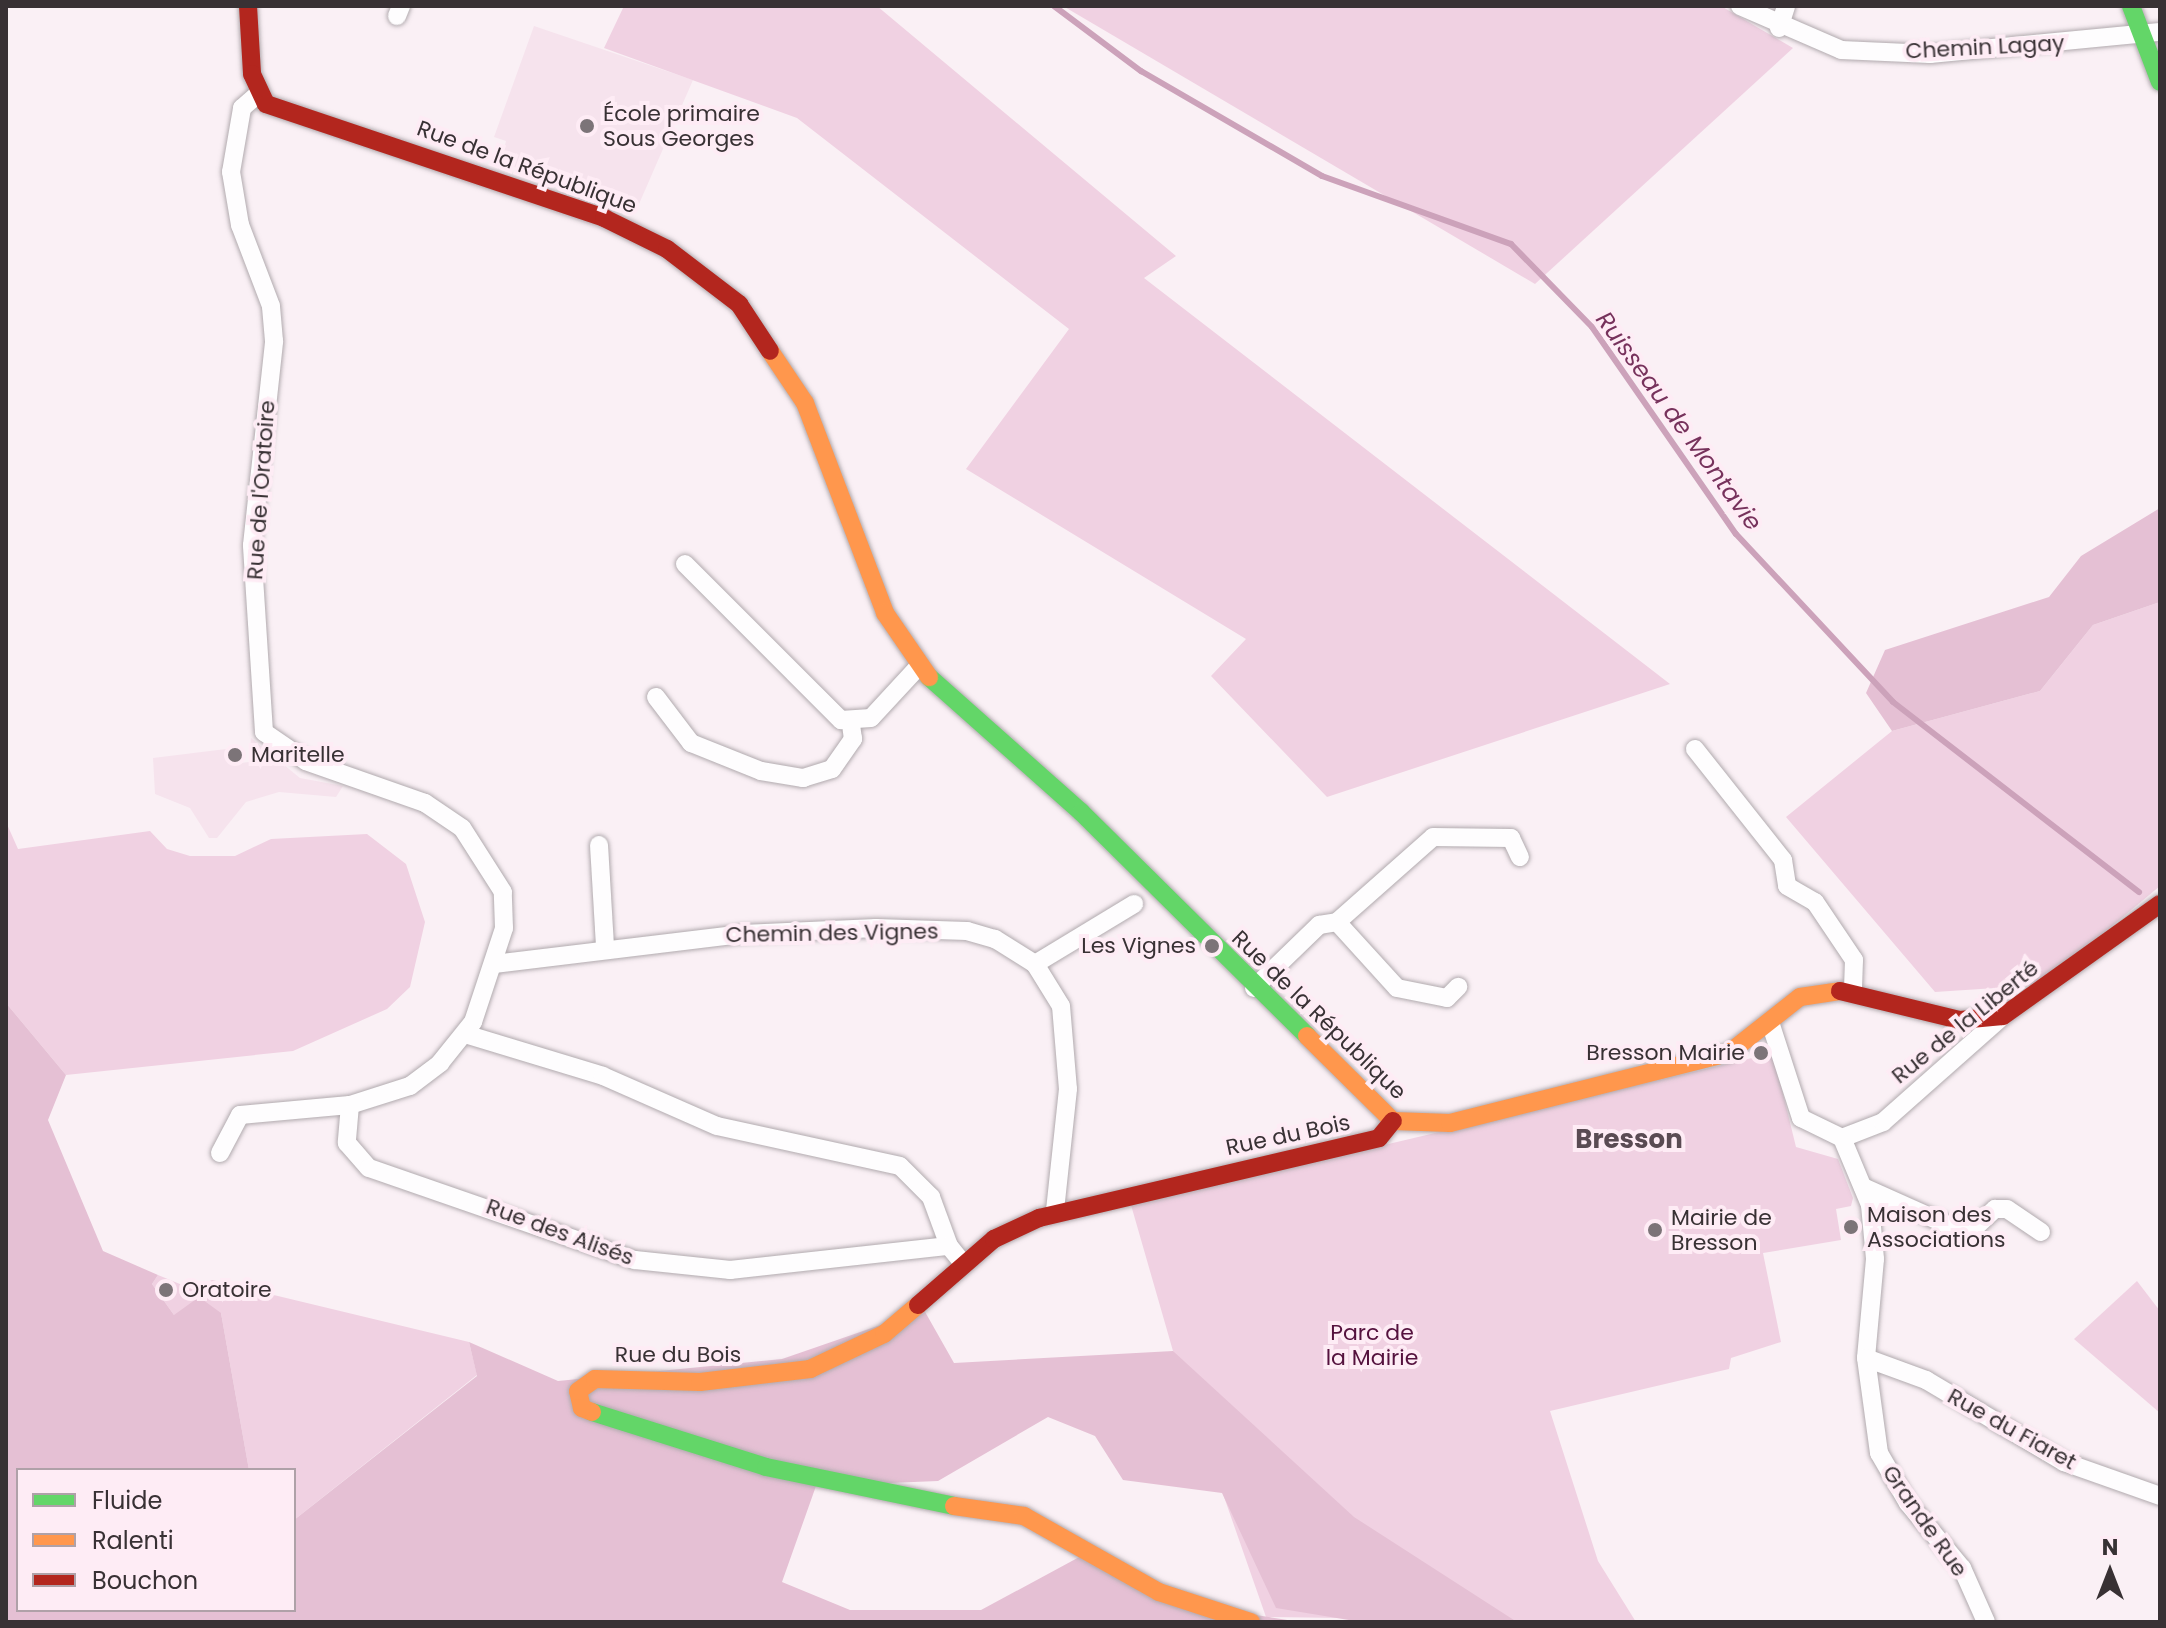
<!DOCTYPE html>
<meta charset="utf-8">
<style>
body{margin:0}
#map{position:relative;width:2166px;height:1628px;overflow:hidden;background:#faf0f5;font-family:Poppins,sans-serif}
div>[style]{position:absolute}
.built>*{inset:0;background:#f6e3ed}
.green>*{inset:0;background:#f0d1e2}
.forest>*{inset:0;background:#e5c0d4}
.stream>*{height:6px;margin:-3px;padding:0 3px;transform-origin:3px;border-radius:3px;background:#cca2ba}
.roads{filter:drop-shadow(0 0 2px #b1aaae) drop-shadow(0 0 2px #b1aaae)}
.street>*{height:18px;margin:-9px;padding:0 9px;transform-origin:9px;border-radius:9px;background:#fefdfe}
.fast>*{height:18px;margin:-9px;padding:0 9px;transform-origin:9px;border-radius:9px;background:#63d668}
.slow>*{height:18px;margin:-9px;padding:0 9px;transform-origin:9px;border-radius:9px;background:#ff974d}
.jam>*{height:18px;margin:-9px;padding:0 9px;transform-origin:9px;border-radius:9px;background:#b3261e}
.dots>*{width:22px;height:22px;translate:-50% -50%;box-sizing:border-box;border:4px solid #feecf5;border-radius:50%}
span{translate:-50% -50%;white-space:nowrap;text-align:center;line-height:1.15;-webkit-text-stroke:8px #feecf5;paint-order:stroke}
.street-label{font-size:22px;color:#383134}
.poi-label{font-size:22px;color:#383134}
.left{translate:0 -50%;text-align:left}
.right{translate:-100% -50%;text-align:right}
.park-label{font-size:22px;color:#55123e}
.water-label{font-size:24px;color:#77325c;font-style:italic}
.quarter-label{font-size:26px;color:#5a4b53;font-weight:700}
.frame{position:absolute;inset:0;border:8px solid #383134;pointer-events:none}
.legend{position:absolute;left:16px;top:1468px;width:280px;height:144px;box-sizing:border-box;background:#feecf5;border:2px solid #afa1a8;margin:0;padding:10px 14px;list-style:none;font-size:24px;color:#383134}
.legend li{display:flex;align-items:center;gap:16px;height:40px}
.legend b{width:40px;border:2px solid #afa1a8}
.north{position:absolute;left:2070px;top:1532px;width:80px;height:80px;-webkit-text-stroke:6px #feecf5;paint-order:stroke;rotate:0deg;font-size:22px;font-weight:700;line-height:32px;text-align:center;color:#383134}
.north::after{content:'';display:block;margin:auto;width:28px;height:36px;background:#383134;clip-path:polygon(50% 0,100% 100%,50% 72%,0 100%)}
</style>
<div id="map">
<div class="built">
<i style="clip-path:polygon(534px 26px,693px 80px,639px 204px,571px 175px,565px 186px,501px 162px,506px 141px,494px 137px)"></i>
<i style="clip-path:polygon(251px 738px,300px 778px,343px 786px,336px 797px,279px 792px,246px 802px,217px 838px,209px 838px,190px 808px,155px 794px,153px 758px,226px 749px,231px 764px,249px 762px)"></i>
</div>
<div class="green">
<i style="clip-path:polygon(624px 6px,877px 6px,1176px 256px,1144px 278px,1670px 684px,1327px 797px,1211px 676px,1246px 639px,966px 469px,1069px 329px,797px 118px,604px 48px)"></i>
<i style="clip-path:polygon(1063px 6px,1721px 6px,1793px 48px,1535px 284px)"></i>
<i style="clip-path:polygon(2160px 602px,2160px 886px,2041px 985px,1935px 992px,1786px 817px,1892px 731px,2040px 691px,2093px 625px)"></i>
<i style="clip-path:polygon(6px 822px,18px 849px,150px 831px,167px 849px,190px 856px,235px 856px,271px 839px,367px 834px,406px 864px,425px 922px,410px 987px,387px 1009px,293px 1051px,66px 1075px,6px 1003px)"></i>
<i style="clip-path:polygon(1773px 1053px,1796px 1147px,1838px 1159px,1853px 1198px,1851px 1206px,1836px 1209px,1841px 1240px,1763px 1253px,1781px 1342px,1731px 1358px,1729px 1369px,1550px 1411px,1598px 1561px,1636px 1622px,1266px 1617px,1173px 1351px,1131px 1205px)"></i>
<i style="clip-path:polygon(158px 1275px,192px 1289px,212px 1280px,469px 1342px,477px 1375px,294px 1520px,294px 1470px,249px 1470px,221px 1313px,174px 1315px,152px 1284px)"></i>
<i style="clip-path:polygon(2137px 1281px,2160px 1311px,2160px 1413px,2074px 1339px)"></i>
</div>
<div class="forest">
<i style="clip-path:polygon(2160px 508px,2160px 602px,2093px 625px,2040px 691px,1892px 731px,1866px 693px,1885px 650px,2049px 597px,2081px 556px)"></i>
<i style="clip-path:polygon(6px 1003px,66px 1075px,48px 1120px,103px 1251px,158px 1275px,152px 1284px,174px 1315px,199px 1297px,221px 1313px,249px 1470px,18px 1470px,18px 1610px,294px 1610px,294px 1520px,477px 1376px,469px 1342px,558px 1381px,782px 1359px,924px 1310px,954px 1363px,1173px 1351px,1354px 1517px,1517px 1622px,1361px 1622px,1276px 1608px,1222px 1493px,1123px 1480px,1095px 1436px,1048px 1417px,938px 1481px,816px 1486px,782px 1582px,850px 1610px,981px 1610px,1083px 1555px,1153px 1599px,1300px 1622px,6px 1622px)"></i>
</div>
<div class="stream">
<i style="left:1054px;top:6px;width:109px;rotate:36.8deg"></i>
<i style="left:1141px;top:71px;width:209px;rotate:30.1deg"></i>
<i style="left:1322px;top:176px;width:201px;rotate:19.8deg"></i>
<i style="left:1511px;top:244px;width:116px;rotate:45.7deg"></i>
<i style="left:1592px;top:327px;width:252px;rotate:55.2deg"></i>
<i style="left:1736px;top:534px;width:230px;rotate:46.9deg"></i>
<i style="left:1893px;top:702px;width:311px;rotate:37.7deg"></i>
</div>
<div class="roads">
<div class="street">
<i style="left:1740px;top:6px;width:110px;rotate:23.5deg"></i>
<i style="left:1841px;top:50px;width:89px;rotate:2.6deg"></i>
<i style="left:1930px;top:54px;width:231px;rotate:-5.5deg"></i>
<i style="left:397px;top:16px;width:11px;rotate:-68deg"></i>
<i style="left:1779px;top:28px;width:23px;rotate:-72deg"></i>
<i style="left:685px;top:564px;width:221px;rotate:45deg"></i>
<i style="left:841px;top:720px;width:30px;rotate:-4deg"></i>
<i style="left:871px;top:718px;width:71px;rotate:-47.3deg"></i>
<i style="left:656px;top:697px;width:58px;rotate:52.7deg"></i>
<i style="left:691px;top:743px;width:75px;rotate:21.8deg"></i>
<i style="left:761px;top:771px;width:43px;rotate:9.5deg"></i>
<i style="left:803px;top:778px;width:30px;rotate:-17deg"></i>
<i style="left:832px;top:769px;width:37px;rotate:-55deg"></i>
<i style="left:853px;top:739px;width:15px;rotate:-98deg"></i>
<i style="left:1695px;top:749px;width:142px;rotate:51.6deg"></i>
<i style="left:1783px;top:860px;width:26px;rotate:81deg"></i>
<i style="left:1787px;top:886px;width:32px;rotate:30deg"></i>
<i style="left:1815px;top:902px;width:70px;rotate:56.1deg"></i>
<i style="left:1854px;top:960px;width:31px;rotate:92deg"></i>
<i style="left:599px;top:845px;width:100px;rotate:86.6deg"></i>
<i style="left:1337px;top:922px;width:89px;rotate:47.7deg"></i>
<i style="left:1397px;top:988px;width:51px;rotate:11.3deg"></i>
<i style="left:1447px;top:998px;width:16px;rotate:-45deg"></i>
<i style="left:494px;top:964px;width:251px;rotate:-6.9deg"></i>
<i style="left:743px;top:934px;width:133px;rotate:-2.6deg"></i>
<i style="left:876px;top:928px;width:91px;rotate:1.9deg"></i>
<i style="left:967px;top:931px;width:29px;rotate:16deg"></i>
<i style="left:995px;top:939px;width:47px;rotate:32deg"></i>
<i style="left:1035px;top:964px;width:49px;rotate:58.2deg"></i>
<i style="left:1061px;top:1006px;width:83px;rotate:85.2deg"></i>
<i style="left:1068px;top:1089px;width:123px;rotate:96.1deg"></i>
<i style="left:1035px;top:964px;width:116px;rotate:-31.2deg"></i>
<i style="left:1254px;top:988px;width:91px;rotate:-44.1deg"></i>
<i style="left:1319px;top:925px;width:18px;rotate:-9deg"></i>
<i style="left:1337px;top:922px;width:128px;rotate:-41.5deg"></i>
<i style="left:1433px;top:837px;width:78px;rotate:0.7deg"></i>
<i style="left:1511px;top:838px;width:21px;rotate:65deg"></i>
<i style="left:1770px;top:1022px;width:101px;rotate:72.1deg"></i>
<i style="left:1801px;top:1118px;width:46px;rotate:26deg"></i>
<i style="left:1842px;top:1138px;width:73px;rotate:67.3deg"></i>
<i style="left:1870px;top:1205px;width:54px;rotate:84.7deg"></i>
<i style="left:1875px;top:1259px;width:99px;rotate:95.2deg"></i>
<i style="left:1866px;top:1358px;width:96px;rotate:82.2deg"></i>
<i style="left:1879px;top:1453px;width:58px;rotate:59.9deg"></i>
<i style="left:1908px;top:1503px;width:85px;rotate:50.3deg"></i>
<i style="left:1962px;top:1568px;width:59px;rotate:66deg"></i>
<i style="left:465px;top:1034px;width:144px;rotate:16.9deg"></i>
<i style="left:603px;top:1076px;width:124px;rotate:23.7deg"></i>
<i style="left:717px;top:1126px;width:187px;rotate:12.3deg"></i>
<i style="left:900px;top:1166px;width:44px;rotate:45deg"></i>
<i style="left:931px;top:1197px;width:52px;rotate:69.8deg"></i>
<i style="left:350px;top:1105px;width:38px;rotate:95deg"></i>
<i style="left:347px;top:1143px;width:33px;rotate:49deg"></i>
<i style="left:369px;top:1168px;width:281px;rotate:19.1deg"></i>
<i style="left:635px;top:1260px;width:96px;rotate:6deg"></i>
<i style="left:730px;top:1270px;width:220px;rotate:-6.3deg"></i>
<i style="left:949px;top:1246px;width:22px;rotate:51deg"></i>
<i style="left:1842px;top:1138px;width:44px;rotate:-21.3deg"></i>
<i style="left:1883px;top:1122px;width:160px;rotate:-41.5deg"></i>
<i style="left:220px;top:1153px;width:43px;rotate:-62.2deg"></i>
<i style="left:240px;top:1115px;width:110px;rotate:-5.2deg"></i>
<i style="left:350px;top:1105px;width:63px;rotate:-17.6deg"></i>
<i style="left:410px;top:1086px;width:38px;rotate:-37deg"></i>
<i style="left:440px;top:1063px;width:53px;rotate:-51.2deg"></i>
<i style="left:473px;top:1022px;width:99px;rotate:-71.7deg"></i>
<i style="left:504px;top:928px;width:36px;rotate:-92deg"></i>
<i style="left:503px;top:892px;width:76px;rotate:-122.6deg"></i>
<i style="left:462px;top:828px;width:45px;rotate:-146deg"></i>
<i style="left:425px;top:803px;width:126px;rotate:-160.6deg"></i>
<i style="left:306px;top:761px;width:51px;rotate:-145.4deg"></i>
<i style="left:264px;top:732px;width:187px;rotate:-93.7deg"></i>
<i style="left:252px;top:545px;width:205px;rotate:-83.8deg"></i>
<i style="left:274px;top:341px;width:35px;rotate:-95deg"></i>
<i style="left:271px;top:306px;width:87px;rotate:-110.9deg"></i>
<i style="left:240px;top:225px;width:54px;rotate:-99.6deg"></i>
<i style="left:231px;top:172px;width:65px;rotate:-80.2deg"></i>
<i style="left:242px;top:108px;width:20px;rotate:-41deg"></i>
<i style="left:1863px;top:1187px;width:115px;rotate:24.1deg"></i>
<i style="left:1968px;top:1234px;width:37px;rotate:-43deg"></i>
<i style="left:1995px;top:1209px;width:12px"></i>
<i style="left:2007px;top:1209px;width:41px;rotate:34.1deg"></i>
<i style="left:1866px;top:1358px;width:64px;rotate:20.1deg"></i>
<i style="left:1926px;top:1380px;width:161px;rotate:30.7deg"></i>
<i style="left:2064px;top:1462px;width:102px;rotate:19.5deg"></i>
</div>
<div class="fast">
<i style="left:2131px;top:6px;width:81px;rotate:69.1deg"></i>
<i style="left:929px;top:677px;width:203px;rotate:41.6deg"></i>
<i style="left:1081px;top:812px;width:318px;rotate:44.7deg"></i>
<i style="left:592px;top:1412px;width:182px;rotate:17.5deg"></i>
<i style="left:766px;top:1467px;width:192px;rotate:11.7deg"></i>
</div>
<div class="slow">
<i style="left:770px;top:351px;width:63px;rotate:56.1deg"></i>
<i style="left:805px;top:403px;width:225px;rotate:69.1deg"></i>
<i style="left:885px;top:613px;width:78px;rotate:55.5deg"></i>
<i style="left:1307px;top:1036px;width:121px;rotate:44.7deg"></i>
<i style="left:1393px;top:1121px;width:57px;rotate:2deg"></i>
<i style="left:1450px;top:1123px;width:288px;rotate:-14.1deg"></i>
<i style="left:1729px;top:1053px;width:90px;rotate:-38.3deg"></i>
<i style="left:1800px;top:997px;width:40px;rotate:-8.5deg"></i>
<i style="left:592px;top:1412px;width:11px;rotate:-158deg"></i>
<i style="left:582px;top:1408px;width:17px;rotate:-103deg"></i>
<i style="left:578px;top:1391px;width:21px;rotate:-35deg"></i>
<i style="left:595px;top:1379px;width:105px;rotate:1.6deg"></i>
<i style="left:700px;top:1382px;width:111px;rotate:-6.7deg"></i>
<i style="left:810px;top:1369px;width:82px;rotate:-25.3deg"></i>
<i style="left:884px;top:1334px;width:45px;rotate:-40.5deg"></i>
<i style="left:954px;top:1506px;width:71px;rotate:8.1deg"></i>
<i style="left:1024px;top:1516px;width:155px;rotate:29.4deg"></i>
<i style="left:1159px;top:1592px;width:97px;rotate:18.1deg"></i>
</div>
<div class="jam">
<i style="left:248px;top:6px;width:68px;rotate:86.6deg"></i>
<i style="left:252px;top:74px;width:33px;rotate:65deg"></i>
<i style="left:266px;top:104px;width:357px;rotate:18.6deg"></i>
<i style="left:604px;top:218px;width:70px;rotate:26.2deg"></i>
<i style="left:667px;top:249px;width:91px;rotate:37.4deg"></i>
<i style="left:739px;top:304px;width:56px;rotate:56.6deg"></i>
<i style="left:1840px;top:991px;width:123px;rotate:13.6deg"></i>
<i style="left:1960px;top:1020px;width:43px;rotate:-5.3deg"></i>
<i style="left:2003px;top:1016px;width:193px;rotate:-35.5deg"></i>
<i style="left:918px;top:1305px;width:101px;rotate:-41deg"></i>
<i style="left:994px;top:1239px;width:50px;rotate:-25deg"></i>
<i style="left:1039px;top:1218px;width:349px;rotate:-13.2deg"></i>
<i style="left:1379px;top:1138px;width:22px;rotate:-51deg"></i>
</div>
</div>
<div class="dots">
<i style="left:587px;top:126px;background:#7c7478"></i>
<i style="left:235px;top:755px;background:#7c7478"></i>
<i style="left:1212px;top:946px;background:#7c7478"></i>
<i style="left:1761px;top:1053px;background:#7c7478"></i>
<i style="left:1851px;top:1227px;background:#7c7478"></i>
<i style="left:1655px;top:1230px;background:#7c7478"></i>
<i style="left:166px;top:1290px;background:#7c7478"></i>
</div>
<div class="street-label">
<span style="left:1985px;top:47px;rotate:-3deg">Chemin Lagay</span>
<span style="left:527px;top:167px;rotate:20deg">Rue de la République</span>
<span style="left:261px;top:490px;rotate:-86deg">Rue de l'Oratoire</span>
<span style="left:832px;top:933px;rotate:-1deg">Chemin des Vignes</span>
<span style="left:1319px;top:1015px;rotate:44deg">Rue de la République</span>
<span style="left:1965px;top:1022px;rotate:-39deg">Rue de la Liberté</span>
<span style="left:1288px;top:1135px;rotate:-12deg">Rue du Bois</span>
<span style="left:560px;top:1232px;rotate:20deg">Rue des Alisés</span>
<span style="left:678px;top:1355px">Rue du Bois</span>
<span style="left:2012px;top:1429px;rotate:29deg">Rue du Fiaret</span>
<span style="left:1925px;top:1521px;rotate:55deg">Grande Rue</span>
</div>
<div class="poi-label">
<span class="left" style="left:603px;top:126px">École primaire<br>Sous Georges</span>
<span class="left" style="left:251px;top:755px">Maritelle</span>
<span class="right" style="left:1196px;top:946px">Les Vignes</span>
<span class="right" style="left:1745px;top:1053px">Bresson Mairie</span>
<span class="left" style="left:1867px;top:1227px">Maison des<br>Associations</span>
<span class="left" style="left:1671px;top:1230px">Mairie de<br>Bresson</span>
<span class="left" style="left:182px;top:1290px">Oratoire</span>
</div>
<div class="park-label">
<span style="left:1372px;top:1345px">Parc de<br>la Mairie</span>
</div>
<div class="water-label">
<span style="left:1679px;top:421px;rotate:54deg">Ruisseau de Montavie</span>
</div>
<div class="quarter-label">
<span style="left:1629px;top:1140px">Bresson</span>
</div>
<div class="frame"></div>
<ul class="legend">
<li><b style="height:10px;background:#63d668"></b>Fluide</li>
<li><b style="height:10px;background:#ff974d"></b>Ralenti</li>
<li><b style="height:10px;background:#b3261e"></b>Bouchon</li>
</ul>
<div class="north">N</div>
</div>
